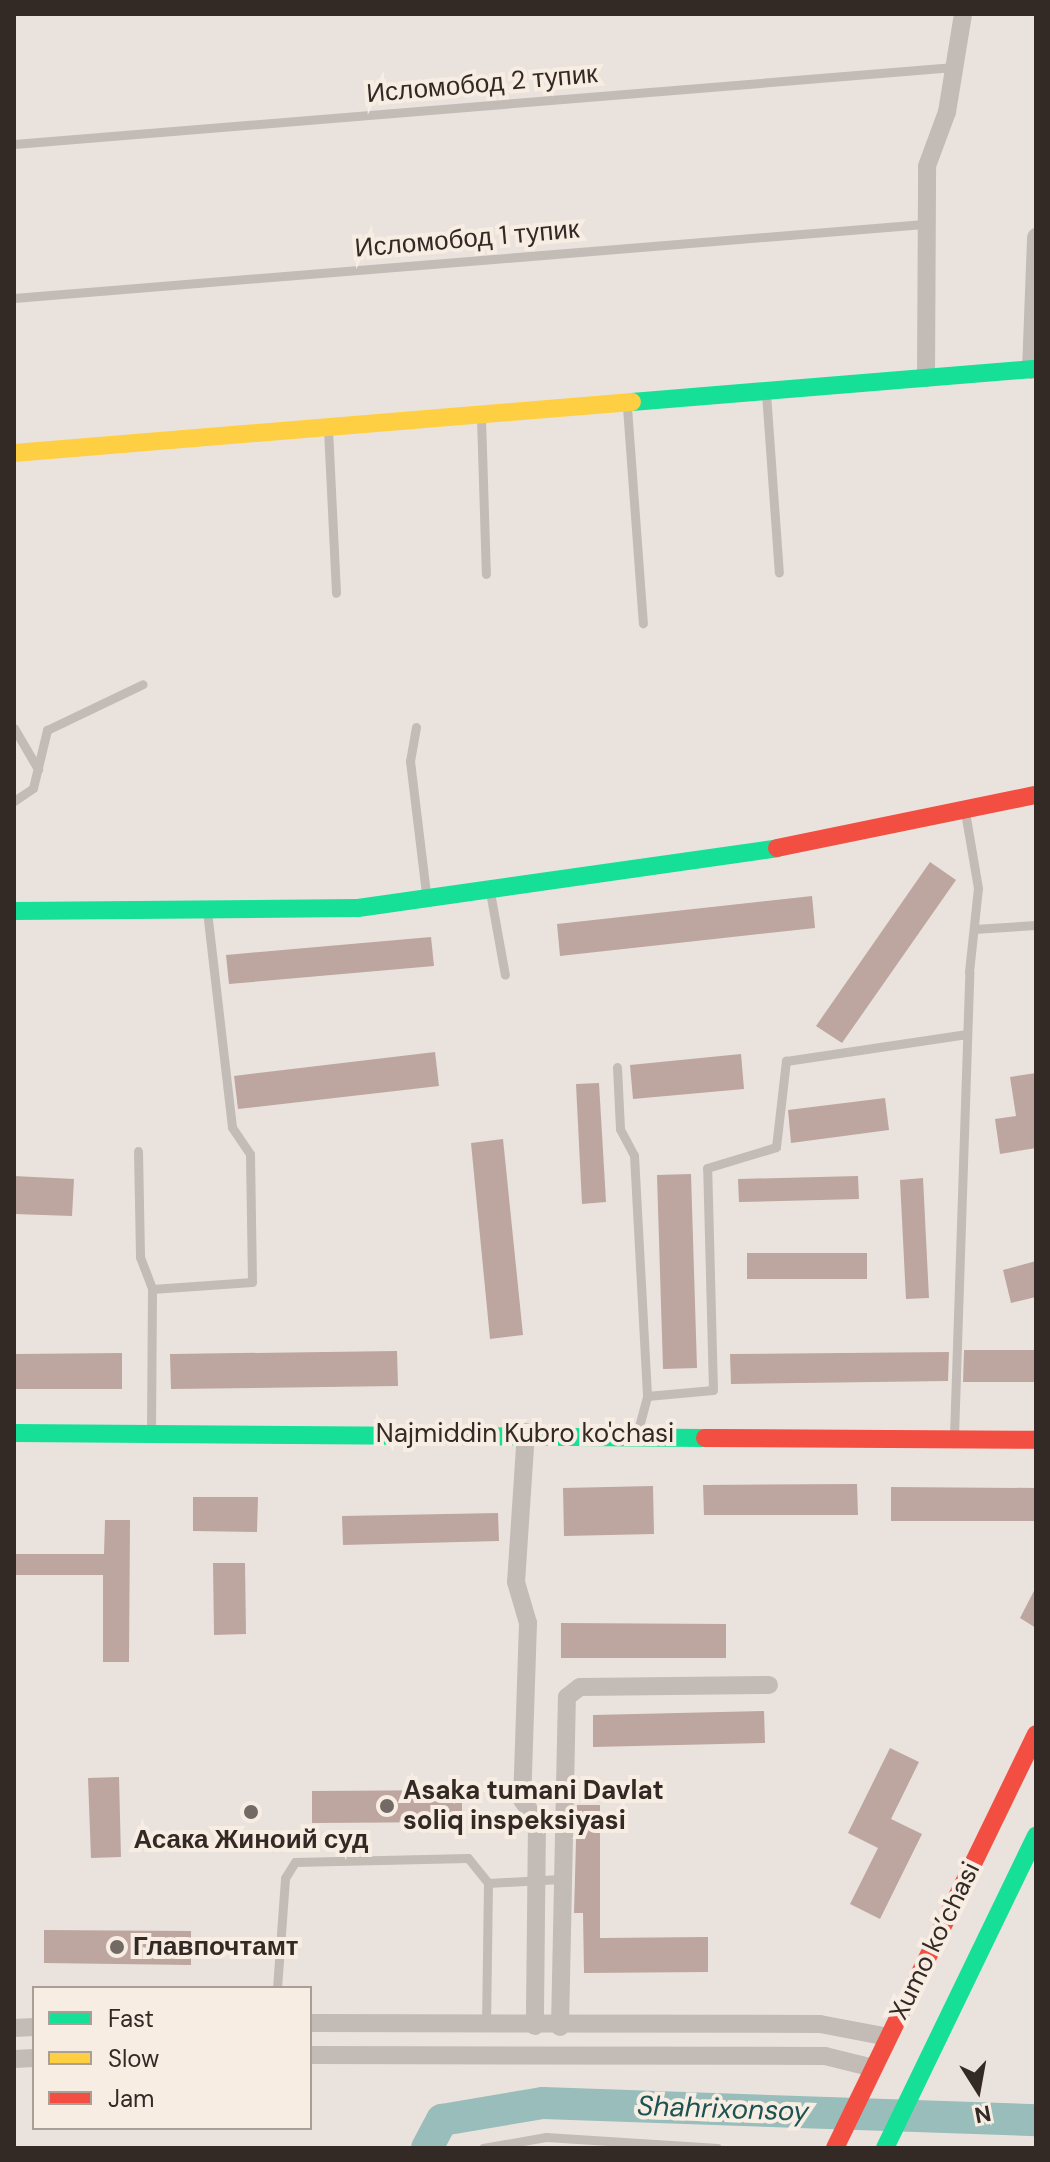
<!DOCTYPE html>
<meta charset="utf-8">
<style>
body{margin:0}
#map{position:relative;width:1050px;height:2162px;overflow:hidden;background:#eae3dd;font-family:"DM Sans",sans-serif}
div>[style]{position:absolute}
.river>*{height:32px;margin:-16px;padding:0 16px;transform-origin:16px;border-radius:16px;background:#99bdba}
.building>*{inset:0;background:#bda69f}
.lane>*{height:9px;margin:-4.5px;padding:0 4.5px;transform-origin:4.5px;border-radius:4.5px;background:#c3bbb6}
.street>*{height:18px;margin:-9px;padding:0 9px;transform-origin:9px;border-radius:9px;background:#c3bbb6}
.fast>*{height:18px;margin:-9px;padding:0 9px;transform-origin:9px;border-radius:9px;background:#16e098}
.slow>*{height:18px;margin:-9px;padding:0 9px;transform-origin:9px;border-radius:9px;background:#ffcf43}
.jam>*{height:18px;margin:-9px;padding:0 9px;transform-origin:9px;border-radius:9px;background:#f24e42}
.dots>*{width:22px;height:22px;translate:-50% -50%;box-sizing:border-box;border:4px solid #f8ede3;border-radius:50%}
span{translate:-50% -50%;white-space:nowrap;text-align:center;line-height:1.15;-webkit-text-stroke:8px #f8ede3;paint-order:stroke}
.street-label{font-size:26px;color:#332925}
.poi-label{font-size:26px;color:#332925;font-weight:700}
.left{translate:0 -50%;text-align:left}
.water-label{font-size:28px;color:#1c5353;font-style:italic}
.frame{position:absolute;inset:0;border:16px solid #332925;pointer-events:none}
.legend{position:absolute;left:32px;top:1986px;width:280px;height:144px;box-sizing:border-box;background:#f8ede3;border:2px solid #a99f97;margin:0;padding:10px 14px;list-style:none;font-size:24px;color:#332925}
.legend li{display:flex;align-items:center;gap:16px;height:40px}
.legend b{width:40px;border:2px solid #a99f97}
.north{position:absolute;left:938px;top:2050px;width:80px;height:80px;-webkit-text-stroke:6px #f8ede3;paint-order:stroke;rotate:169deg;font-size:22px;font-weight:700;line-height:32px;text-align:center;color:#332925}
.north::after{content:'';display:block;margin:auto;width:28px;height:36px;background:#332925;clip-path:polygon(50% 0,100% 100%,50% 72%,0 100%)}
</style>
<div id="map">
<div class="river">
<i style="left:427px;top:2148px;width:32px;rotate:-62deg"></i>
<i style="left:442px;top:2120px;width:102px;rotate:-9.6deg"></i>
<i style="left:543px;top:2103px;width:493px;rotate:2deg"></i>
</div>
<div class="building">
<i style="clip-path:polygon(930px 862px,956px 880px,842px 1043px,816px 1026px)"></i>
<i style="clip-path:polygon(812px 896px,815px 928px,560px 956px,557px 924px)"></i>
<i style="clip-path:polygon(431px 937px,434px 966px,229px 984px,226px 955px)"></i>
<i style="clip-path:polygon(435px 1052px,439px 1086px,238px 1109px,234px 1076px)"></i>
<i style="clip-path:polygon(741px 1054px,744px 1089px,633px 1099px,630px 1065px)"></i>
<i style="clip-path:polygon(1036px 1073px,1036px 1148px,1000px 1154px,995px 1119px,1016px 1116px,1010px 1077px)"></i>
<i style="clip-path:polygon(599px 1083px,606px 1202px,582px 1204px,576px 1084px)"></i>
<i style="clip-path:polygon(885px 1098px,889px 1130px,791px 1143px,788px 1110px)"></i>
<i style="clip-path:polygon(503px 1139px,523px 1335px,490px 1339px,471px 1143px)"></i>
<i style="clip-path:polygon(691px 1174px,697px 1368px,663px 1369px,657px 1175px)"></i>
<i style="clip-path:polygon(14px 1176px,74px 1179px,72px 1216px,14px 1214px)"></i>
<i style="clip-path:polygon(858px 1176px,859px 1199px,739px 1202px,738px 1179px)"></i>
<i style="clip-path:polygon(923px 1178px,929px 1298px,906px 1299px,900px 1180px)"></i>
<i style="clip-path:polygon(747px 1253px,867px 1253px,867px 1279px,747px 1279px)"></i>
<i style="clip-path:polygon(1036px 1261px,1036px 1297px,1011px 1303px,1003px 1270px)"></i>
<i style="clip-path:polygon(964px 1350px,1036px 1350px,1036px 1382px,963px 1382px)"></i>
<i style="clip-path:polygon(397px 1351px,398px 1386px,171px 1389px,170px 1354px)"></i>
<i style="clip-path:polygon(949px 1352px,948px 1381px,731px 1384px,730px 1354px)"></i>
<i style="clip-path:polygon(122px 1353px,122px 1389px,14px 1389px,14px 1354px)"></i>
<i style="clip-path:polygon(857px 1484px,858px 1515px,704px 1515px,703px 1485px)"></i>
<i style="clip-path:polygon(653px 1486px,654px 1534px,564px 1536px,563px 1488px)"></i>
<i style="clip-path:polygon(891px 1487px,1036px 1488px,1036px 1521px,891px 1521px)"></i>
<i style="clip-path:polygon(193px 1497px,258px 1497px,257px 1532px,193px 1531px)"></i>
<i style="clip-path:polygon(498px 1513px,499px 1541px,343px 1545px,342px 1516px)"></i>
<i style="clip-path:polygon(105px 1520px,130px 1520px,129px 1662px,103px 1662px,103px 1575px,14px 1575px,14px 1554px,104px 1554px)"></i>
<i style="clip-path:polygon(213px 1563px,245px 1563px,246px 1634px,214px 1635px)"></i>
<i style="clip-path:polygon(1036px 1587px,1036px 1628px,1020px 1618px)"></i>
<i style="clip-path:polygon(561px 1623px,726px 1624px,726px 1658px,561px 1658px)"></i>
<i style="clip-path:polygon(764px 1711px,765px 1743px,593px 1747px,593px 1715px)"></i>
<i style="clip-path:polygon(890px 1748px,919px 1762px,891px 1819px,922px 1834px,880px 1919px,850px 1904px,878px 1848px,848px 1833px)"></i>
<i style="clip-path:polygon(119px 1777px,121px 1857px,91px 1858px,88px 1778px)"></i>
<i style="clip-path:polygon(462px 1790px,462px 1822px,312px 1823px,312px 1791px)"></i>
<i style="clip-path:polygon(577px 1805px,600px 1805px,600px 1938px,708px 1937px,708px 1972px,584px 1973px,583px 1913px,574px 1913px)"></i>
<i style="clip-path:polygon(44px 1930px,191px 1931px,191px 1965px,44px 1963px)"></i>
</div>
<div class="lane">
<i style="left:14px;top:144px;width:943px;rotate:-4.68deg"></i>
<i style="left:14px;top:298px;width:913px;rotate:-4.65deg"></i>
<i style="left:766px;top:393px;width:180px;rotate:85.9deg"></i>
<i style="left:627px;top:407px;width:217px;rotate:85.8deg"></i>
<i style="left:481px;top:418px;width:156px;rotate:88.2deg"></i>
<i style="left:328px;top:429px;width:164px;rotate:87.2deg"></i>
<i style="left:416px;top:727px;width:35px;rotate:100deg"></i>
<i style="left:410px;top:761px;width:134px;rotate:83.1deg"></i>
<i style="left:14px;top:728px;width:48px;rotate:59.7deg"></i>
<i style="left:14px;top:801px;width:23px;rotate:-34deg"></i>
<i style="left:33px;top:788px;width:60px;rotate:-76.4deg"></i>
<i style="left:47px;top:730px;width:106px;rotate:-25.6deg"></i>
<i style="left:490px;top:892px;width:84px;rotate:79.8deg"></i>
<i style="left:974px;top:929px;width:62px;rotate:-3.7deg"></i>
<i style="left:617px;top:1067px;width:62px;rotate:87.2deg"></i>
<i style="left:620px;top:1129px;width:30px;rotate:62deg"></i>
<i style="left:634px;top:1155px;width:241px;rotate:86.9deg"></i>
<i style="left:138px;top:1151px;width:106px;rotate:88.9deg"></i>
<i style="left:140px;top:1257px;width:34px;rotate:69deg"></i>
<i style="left:151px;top:1432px;width:143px;rotate:-89.6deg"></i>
<i style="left:152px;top:1289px;width:100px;rotate:-4deg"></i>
<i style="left:252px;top:1282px;width:128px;rotate:-90.9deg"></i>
<i style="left:250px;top:1154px;width:32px;rotate:-124deg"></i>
<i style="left:232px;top:1127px;width:216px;rotate:-96.6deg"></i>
<i style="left:637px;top:1434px;width:39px;rotate:-75deg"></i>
<i style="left:647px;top:1396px;width:66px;rotate:-5.2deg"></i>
<i style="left:713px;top:1390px;width:222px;rotate:-91.5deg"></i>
<i style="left:707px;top:1168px;width:72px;rotate:-16.9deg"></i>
<i style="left:776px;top:1147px;width:87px;rotate:-83.4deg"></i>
<i style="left:786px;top:1061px;width:183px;rotate:-8.5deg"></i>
<i style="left:954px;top:1436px;width:464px;rotate:-88.1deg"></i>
<i style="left:969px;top:972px;width:84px;rotate:-83.9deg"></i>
<i style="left:978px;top:888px;width:77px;rotate:-99.7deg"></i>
<i style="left:488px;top:1883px;width:72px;rotate:-3.2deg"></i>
<i style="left:277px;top:1988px;width:110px;rotate:-85.8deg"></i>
<i style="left:285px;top:1878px;width:19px;rotate:-58deg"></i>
<i style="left:295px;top:1862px;width:173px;rotate:-1.3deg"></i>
<i style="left:468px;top:1858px;width:32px;rotate:51deg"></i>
<i style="left:488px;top:1883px;width:142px;rotate:90.8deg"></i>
<i style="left:483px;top:2148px;width:64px;rotate:-9.9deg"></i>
<i style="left:546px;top:2137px;width:172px;rotate:3.7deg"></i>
</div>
<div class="street">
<i style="left:1031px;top:370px;width:133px;rotate:-87.8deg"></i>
<i style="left:926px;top:378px;width:212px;rotate:-89.7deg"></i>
<i style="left:927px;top:166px;width:58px;rotate:-69.7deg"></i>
<i style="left:947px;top:112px;width:99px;rotate:-80.7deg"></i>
<i style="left:526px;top:1432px;width:150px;rotate:93.8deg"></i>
<i style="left:516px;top:1582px;width:43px;rotate:73.7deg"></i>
<i style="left:528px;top:1623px;width:177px;rotate:91.9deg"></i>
<i style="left:522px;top:1800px;width:26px;rotate:54deg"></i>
<i style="left:537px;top:1821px;width:205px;rotate:90.6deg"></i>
<i style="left:310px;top:2023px;width:510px;rotate:0.11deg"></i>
<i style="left:820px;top:2024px;width:69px;rotate:10.8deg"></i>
<i style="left:560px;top:2027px;width:330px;rotate:-88.8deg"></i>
<i style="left:567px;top:1697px;width:16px;rotate:-38deg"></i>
<i style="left:580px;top:1687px;width:189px;rotate:-0.6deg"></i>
<i style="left:14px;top:2028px;width:20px;rotate:-3deg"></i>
<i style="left:310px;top:2055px;width:515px;rotate:0.11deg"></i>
<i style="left:825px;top:2056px;width:49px;rotate:14deg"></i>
<i style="left:14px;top:2059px;width:20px;rotate:-3deg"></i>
</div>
<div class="fast">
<i style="left:632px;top:402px;width:405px;rotate:-4.7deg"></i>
<i style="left:14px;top:911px;width:344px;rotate:-0.5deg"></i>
<i style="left:358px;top:908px;width:423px;rotate:-8.1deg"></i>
<i style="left:14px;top:1433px;width:691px;rotate:0.41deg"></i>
<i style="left:885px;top:2148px;width:347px;rotate:-64.2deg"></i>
</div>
<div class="slow">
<i style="left:14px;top:453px;width:620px;rotate:-4.72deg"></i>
</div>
<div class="jam">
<i style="left:777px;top:848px;width:264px;rotate:-11.6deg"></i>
<i style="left:705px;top:1438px;width:331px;rotate:0.3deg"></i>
<i style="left:835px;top:2148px;width:460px;rotate:-64.1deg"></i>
</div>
<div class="dots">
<i style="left:387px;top:1806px;background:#736a65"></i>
<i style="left:251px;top:1812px;background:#736a65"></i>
<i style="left:117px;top:1947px;background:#736a65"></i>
</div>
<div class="street-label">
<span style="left:482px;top:84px;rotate:-5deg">Исломобод 2 тупик</span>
<span style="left:467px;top:239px;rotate:-5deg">Исломобод 1 тупик</span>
<span style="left:525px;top:1434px">Najmiddin Kubro ko'chasi</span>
<span style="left:935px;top:1941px;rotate:-64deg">Xumo ko’chasi</span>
</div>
<div class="poi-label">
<span class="left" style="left:403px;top:1806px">Asaka tumani Davlat<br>soliq inspeksiyasi</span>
<span style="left:251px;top:1840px">Асака Жиноий суд</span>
<span class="left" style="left:133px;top:1947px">Главпочтамт</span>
</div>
<div class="water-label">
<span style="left:723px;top:2109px;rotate:2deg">Shahrixonsoy</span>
</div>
<div class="frame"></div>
<ul class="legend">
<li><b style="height:10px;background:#16e098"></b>Fast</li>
<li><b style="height:10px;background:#ffcf43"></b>Slow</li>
<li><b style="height:10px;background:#f24e42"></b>Jam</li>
</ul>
<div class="north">N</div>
</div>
